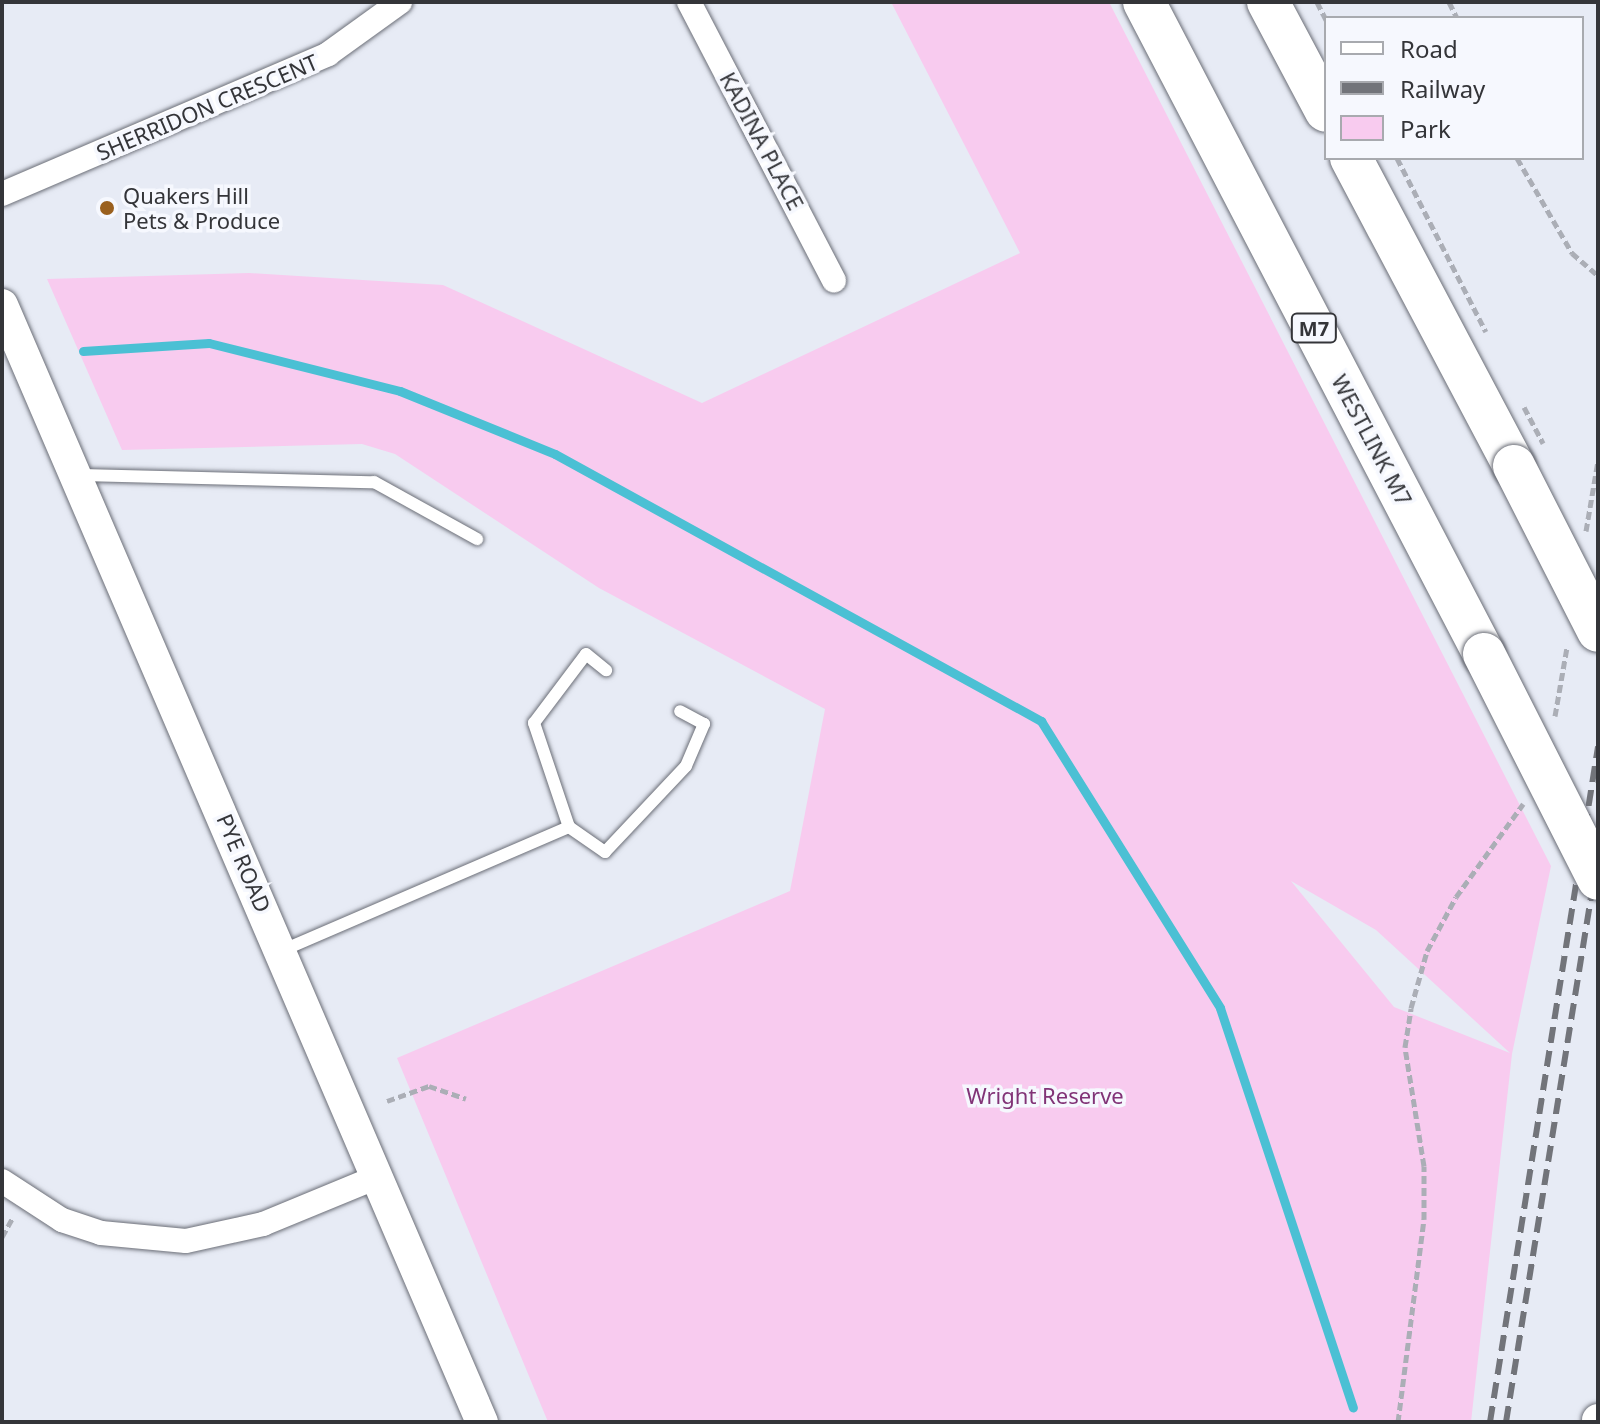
<!DOCTYPE html>
<style>
body{margin:0}
#map{position:relative;width:1600px;height:1424px;overflow:hidden;background:#e7ebf5;font-family:"Noto Sans",sans-serif}
div>[style]{position:absolute}
.green>*{inset:0;background:#f8cbef}
.stream>*{height:9px;margin:-4.5px;padding:0 4.5px;transform-origin:4.5px;border-radius:4.5px;background:#4bc0d4}
.path>*{height:5px;margin-top:-2.5px;transform-origin:0;background:repeating-linear-gradient(90deg,#abaeb6 0 8px,transparent 0 12px)}
.roads{filter:drop-shadow(0 0 2px #6b6e77) drop-shadow(0 0 2px #6b6e77)}
.lane>*{height:12px;margin:-6px;padding:0 6px;transform-origin:6px;border-radius:6px;background:#fff}
.street>*{height:24px;margin:-12px;padding:0 12px;transform-origin:12px;border-radius:12px;background:#fff}
.secondary>*{height:32px;margin:-16px;padding:0 16px;transform-origin:16px;border-radius:16px;background:#fff}
.highway>*{height:42px;margin:-21px;padding:0 21px;transform-origin:21px;border-radius:21px;background:#fff}
.rail>*{height:6px;margin-top:-3px;transform-origin:0;background:repeating-linear-gradient(90deg,#72747a 0 16px,transparent 0 24px)}
.path-bridge>*{height:5px;margin-top:-2.5px;transform-origin:0;background:repeating-linear-gradient(90deg,#abaeb6 0 8px,transparent 0 12px)}
.bridges{filter:drop-shadow(0 0 2px #6b6e77) drop-shadow(0 0 2px #6b6e77)}
.highway-bridge>*{height:42px;margin:-21px;padding:0 21px;transform-origin:21px;border-radius:21px;background:#fff}
.dots>*{width:22px;height:22px;translate:-50% -50%;box-sizing:border-box;border:4px solid #f6f8fe;border-radius:50%}
span{translate:-50% -50%;white-space:nowrap;text-align:center;line-height:1.15;-webkit-text-stroke:7px #f6f8fe;paint-order:stroke}
.shield-label span{padding:2px 6px;background:#f6f8fe;border:2px solid;border-radius:6px;-webkit-text-stroke-width:0}
.shield-label{font-size:20px;color:#343539;font-weight:700}
.street-label{font-size:22px;color:#343539}
.poi-label{font-size:22px;color:#343539}
.left{translate:0 -50%;text-align:left}
.park-label{font-size:22px;color:#813377}
.frame{position:absolute;inset:0;border:4px solid #343539;pointer-events:none}
.legend{position:absolute;left:1324px;top:16px;width:260px;height:144px;box-sizing:border-box;background:#f6f8fe;border:2px solid #a8aaaf;margin:0;padding:10px 14px;list-style:none;font-size:24px;color:#343539}
.legend li{display:flex;align-items:center;gap:16px;height:40px}
.legend b{width:40px;border:2px solid #a8aaaf}
</style>
<div id="map">
<div class="green">
<i style="clip-path:polygon(evenodd,891px 2px,1109px 2px,1551px 866px,1512px 1054px,1471px 1422px,548px 1422px,397px 1058px,790px 891px,825px 709px,599px 588px,395px 454px,362px 444px,122px 450px,47px 279px,249px 273px,443px 285px,702px 403px,1020px 253px,891px 2px,1291px 881px,1376px 930px,1510px 1053px,1394px 1007px,1291px 881px)"></i>
</div>
<div class="stream">
<i style="left:83px;top:351px;width:126px;rotate:-3.6deg"></i>
<i style="left:209px;top:343px;width:197px;rotate:14.1deg"></i>
<i style="left:400px;top:391px;width:167px;rotate:22.1deg"></i>
<i style="left:555px;top:454px;width:555px;rotate:28.78deg"></i>
<i style="left:1041px;top:721px;width:338px;rotate:58deg"></i>
<i style="left:1220px;top:1008px;width:421px;rotate:71.6deg"></i>
</div>
<div class="path">
<i style="left:1317px;top:2px;width:20px;rotate:63deg"></i>
<i style="left:1449px;top:2px;width:18px;rotate:63deg"></i>
<i style="left:1397px;top:158px;width:195px;rotate:62.9deg"></i>
<i style="left:1517px;top:158px;width:110px;rotate:59.9deg"></i>
<i style="left:1572px;top:253px;width:35px;rotate:41deg"></i>
<i style="left:1586px;top:531px;width:71px;rotate:-80.3deg"></i>
<i style="left:1555px;top:716px;width:70px;rotate:-80.1deg"></i>
<i style="left:387px;top:1101px;width:45px;rotate:-19.7deg"></i>
<i style="left:429px;top:1086px;width:39px;rotate:19deg"></i>
<i style="left:2px;top:1237px;width:23px;rotate:-61deg"></i>
<i style="left:1398px;top:1422px;width:205px;rotate:-82.7deg"></i>
<i style="left:1424px;top:1219px;width:53px;rotate:-90deg"></i>
<i style="left:1424px;top:1166px;width:121px;rotate:-99.1deg"></i>
<i style="left:1405px;top:1047px;width:39px;rotate:-81deg"></i>
<i style="left:1411px;top:1008px;width:59px;rotate:-74.3deg"></i>
<i style="left:1427px;top:951px;width:61px;rotate:-61.8deg"></i>
<i style="left:1456px;top:897px;width:115px;rotate:-54.2deg"></i>
</div>
<div class="roads">
<div class="lane">
<i style="left:78px;top:475px;width:296px;rotate:1.4deg"></i>
<i style="left:374px;top:482px;width:118px;rotate:29deg"></i>
<i style="left:569px;top:827px;width:110px;rotate:-108.6deg"></i>
<i style="left:534px;top:723px;width:86px;rotate:-53deg"></i>
<i style="left:586px;top:654px;width:26px;rotate:39deg"></i>
<i style="left:281px;top:951px;width:314px;rotate:-23.3deg"></i>
<i style="left:569px;top:827px;width:44px;rotate:34.8deg"></i>
<i style="left:605px;top:852px;width:118px;rotate:-46.7deg"></i>
<i style="left:686px;top:766px;width:46px;rotate:-66.8deg"></i>
<i style="left:704px;top:724px;width:27px;rotate:-152deg"></i>
</div>
<div class="street">
<i style="left:689px;top:2px;width:314px;rotate:62.5deg"></i>
<i style="left:2px;top:194px;width:355px;rotate:-23.2deg"></i>
<i style="left:328px;top:54px;width:89px;rotate:-35.8deg"></i>
<i style="left:2px;top:1181px;width:72px;rotate:33deg"></i>
<i style="left:62px;top:1220px;width:41px;rotate:18.4deg"></i>
<i style="left:101px;top:1233px;width:85px;rotate:5.4deg"></i>
<i style="left:186px;top:1241px;width:79px;rotate:-12.4deg"></i>
<i style="left:263px;top:1224px;width:123px;rotate:-22.4deg"></i>
</div>
<div class="secondary">
<i style="left:2px;top:305px;width:1216px;rotate:66.75deg"></i>
<i style="left:1598px;top:1422px;width:2px;rotate:-90deg"></i>
</div>
<div class="highway">
<i style="left:1144px;top:2px;width:735px;rotate:62.46deg"></i>
<i style="left:1268px;top:2px;width:123px;rotate:62deg"></i>
<i style="left:1351px;top:158px;width:348px;rotate:62.1deg"></i>
</div>
</div>
<div class="rail">
<i style="left:1490px;top:1422px;width:684px;rotate:-80.91deg"></i>
<i style="left:1506px;top:1422px;width:575px;rotate:-80.8deg"></i>
</div>
<div class="path-bridge">
<i style="left:1524px;top:407px;width:41px;rotate:62.2deg"></i>
</div>
<div class="bridges">
<div class="highway-bridge">
<i style="left:1514px;top:466px;width:185px;rotate:63deg"></i>
<i style="left:1484px;top:654px;width:252px;rotate:63.1deg"></i>
</div>
</div>
<div class="dots">
<i style="left:107px;top:208px;background:#9a601e"></i>
</div>
<div class="shield-label">
<span style="left:1314px;top:328px">M7</span>
</div>
<div class="street-label">
<span style="left:207px;top:107px;rotate:-23deg">SHERRIDON CRESCENT</span>
<span style="left:762px;top:141px;rotate:62deg">KADINA PLACE</span>
<span style="left:1372px;top:440px;rotate:62deg">WESTLINK M7</span>
<span style="left:244px;top:863px;rotate:67deg">PYE ROAD</span>
</div>
<div class="poi-label">
<span class="left" style="left:123px;top:208px">Quakers Hill<br>Pets &amp; Produce</span>
</div>
<div class="park-label">
<span style="left:1045px;top:1096px">Wright Reserve</span>
</div>
<div class="frame"></div>
<ul class="legend">
<li><b style="height:10px;background:#fff"></b>Road</li>
<li><b style="height:10px;background:#72747a"></b>Railway</li>
<li><b style="height:22px;background:#f8cbef"></b>Park</li>
</ul>
</div>
